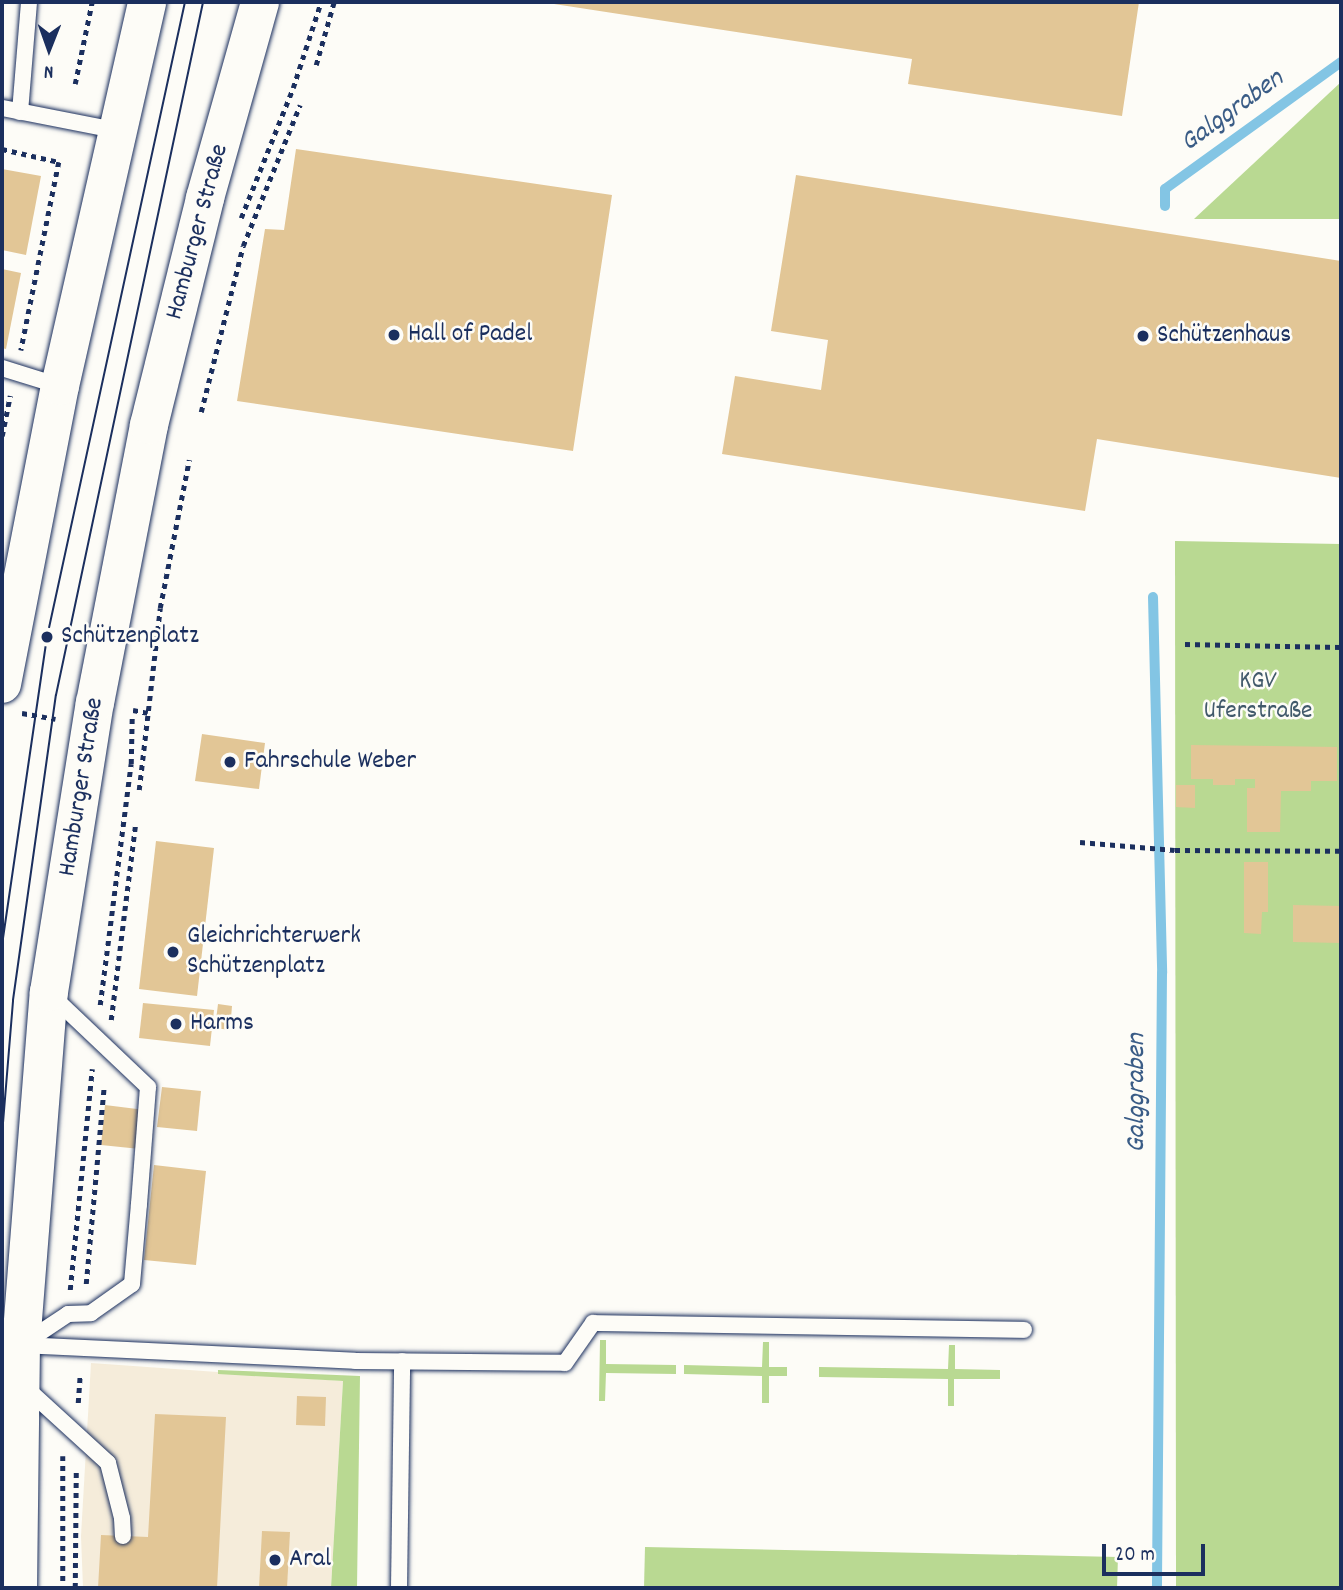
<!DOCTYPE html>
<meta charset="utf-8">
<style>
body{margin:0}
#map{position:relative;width:1343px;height:1590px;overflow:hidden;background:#fdfcf7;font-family:Dekko,sans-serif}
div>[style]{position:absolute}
.built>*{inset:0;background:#f5ecda}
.green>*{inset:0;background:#b9d992}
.stream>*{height:10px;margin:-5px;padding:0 5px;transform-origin:5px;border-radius:5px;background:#83c5e4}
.building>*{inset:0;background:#e2c696}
.path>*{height:4.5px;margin-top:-2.25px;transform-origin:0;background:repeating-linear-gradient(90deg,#1b2f5e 0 5px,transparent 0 10px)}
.roads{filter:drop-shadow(0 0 2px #1b2f5e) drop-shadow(0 0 2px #1b2f5e)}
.lane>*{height:16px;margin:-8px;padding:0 8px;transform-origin:8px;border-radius:8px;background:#fdfcf7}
.secondary>*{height:38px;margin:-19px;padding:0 19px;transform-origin:19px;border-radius:19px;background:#fdfcf7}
.tram>*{height:2px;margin:-1px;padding:0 1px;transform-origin:1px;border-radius:1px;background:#1b2f5e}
.dots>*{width:19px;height:19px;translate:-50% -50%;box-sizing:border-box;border:4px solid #fdfcf7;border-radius:50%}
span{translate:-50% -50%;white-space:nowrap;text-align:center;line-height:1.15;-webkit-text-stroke:5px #fdfcf7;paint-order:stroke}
.street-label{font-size:26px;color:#1b2f5e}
.poi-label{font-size:26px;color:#1b2f5e}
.left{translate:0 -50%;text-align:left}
.park-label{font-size:26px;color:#425a6b}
.water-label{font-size:28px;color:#3a5c86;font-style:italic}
.frame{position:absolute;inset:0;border:4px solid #1b2f5e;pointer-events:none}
.north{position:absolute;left:14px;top:14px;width:70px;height:70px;-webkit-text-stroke:5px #fdfcf7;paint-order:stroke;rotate:181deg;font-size:19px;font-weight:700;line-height:28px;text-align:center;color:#1b2f5e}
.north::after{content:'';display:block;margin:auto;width:24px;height:32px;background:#1b2f5e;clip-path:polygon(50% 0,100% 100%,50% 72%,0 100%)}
.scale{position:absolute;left:1102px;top:1544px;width:103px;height:32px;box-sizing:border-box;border:4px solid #1b2f5e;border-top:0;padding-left:9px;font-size:21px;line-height:24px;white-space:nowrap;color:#1b2f5e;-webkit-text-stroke:5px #fdfcf7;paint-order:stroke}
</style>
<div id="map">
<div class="built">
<i style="clip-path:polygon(91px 1363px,343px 1381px,331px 1588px,83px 1588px,81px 1536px)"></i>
</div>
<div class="green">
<i style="clip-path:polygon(1341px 82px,1341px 219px,1194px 219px)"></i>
<i style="clip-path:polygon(1175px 541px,1341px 544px,1341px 1588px,1176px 1588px)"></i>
<i style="clip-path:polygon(600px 1340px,606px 1340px,606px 1364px,676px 1365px,676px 1374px,606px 1373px,605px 1401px,599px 1401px)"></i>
<i style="clip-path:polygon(763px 1342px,769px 1342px,769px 1367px,787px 1367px,787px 1376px,769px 1376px,769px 1403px,762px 1403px,762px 1376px,684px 1374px,684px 1365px,762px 1367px)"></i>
<i style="clip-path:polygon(949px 1345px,955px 1345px,955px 1369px,1000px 1370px,1000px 1379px,954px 1379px,954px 1406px,948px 1406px,948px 1379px,819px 1377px,819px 1367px,948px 1369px)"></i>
<i style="clip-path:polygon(218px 1370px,360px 1376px,357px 1588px,331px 1588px,343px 1381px,218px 1374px)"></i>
<i style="clip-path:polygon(645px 1547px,1118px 1557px,1117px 1588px,644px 1588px)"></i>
</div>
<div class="stream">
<i style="left:1165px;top:206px;width:17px;rotate:-90deg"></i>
<i style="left:1165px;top:189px;width:217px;rotate:-35.8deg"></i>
<i style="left:1153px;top:597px;width:376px;rotate:88.6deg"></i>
<i style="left:1162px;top:973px;width:615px;rotate:90.47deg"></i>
</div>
<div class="building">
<i style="clip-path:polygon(541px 2px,1139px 2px,1122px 116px,908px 84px,912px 59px)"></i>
<i style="clip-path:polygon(296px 149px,612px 195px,573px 451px,237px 401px,265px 229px,284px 230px)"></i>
<i style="clip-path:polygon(2px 169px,41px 176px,26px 255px,2px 250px)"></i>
<i style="clip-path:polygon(796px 175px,1341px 261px,1341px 478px,1097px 439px,1085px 511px,722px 454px,735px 376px,821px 390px,828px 340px,771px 331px)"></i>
<i style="clip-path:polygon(2px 269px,21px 273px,6px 349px,2px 348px)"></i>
<i style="clip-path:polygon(202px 734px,265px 743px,259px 789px,195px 781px)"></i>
<i style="clip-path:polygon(1191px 745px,1337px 747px,1337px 781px,1311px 781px,1311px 791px,1281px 791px,1280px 832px,1247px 832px,1247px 788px,1255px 788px,1255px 779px,1235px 779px,1235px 785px,1213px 785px,1213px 779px,1191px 779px)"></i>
<i style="clip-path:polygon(1176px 785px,1195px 785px,1195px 808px,1176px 807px)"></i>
<i style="clip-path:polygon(156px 841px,214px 848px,197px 996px,139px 989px)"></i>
<i style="clip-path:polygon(1244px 862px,1268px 862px,1268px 912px,1262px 912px,1261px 934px,1244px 933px)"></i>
<i style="clip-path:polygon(1293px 905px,1341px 906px,1341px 943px,1293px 942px)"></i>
<i style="clip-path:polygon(143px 1003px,214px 1010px,210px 1046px,139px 1038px)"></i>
<i style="clip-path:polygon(218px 1004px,232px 1006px,230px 1030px,215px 1028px)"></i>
<i style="clip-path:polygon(162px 1087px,201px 1091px,197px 1131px,157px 1127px)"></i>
<i style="clip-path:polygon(105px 1105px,145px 1110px,140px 1149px,101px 1145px)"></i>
<i style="clip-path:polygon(154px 1165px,206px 1171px,196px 1265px,144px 1260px)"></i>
<i style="clip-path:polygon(297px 1396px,326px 1397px,325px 1426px,296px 1425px)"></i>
<i style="clip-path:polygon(155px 1414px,226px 1417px,217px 1588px,98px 1588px,101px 1535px,148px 1537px)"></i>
<i style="clip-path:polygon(262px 1531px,290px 1532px,287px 1588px,259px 1588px)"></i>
</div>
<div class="path">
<i style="left:316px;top:65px;width:66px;rotate:-74.1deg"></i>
<i style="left:75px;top:84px;width:84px;rotate:-78.3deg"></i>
<i style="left:2px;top:149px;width:58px;rotate:12.8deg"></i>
<i style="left:59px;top:162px;width:192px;rotate:101.4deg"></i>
<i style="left:241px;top:218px;width:140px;rotate:-68.2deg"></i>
<i style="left:293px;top:88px;width:90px;rotate:-72deg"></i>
<i style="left:201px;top:412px;width:171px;rotate:-75.8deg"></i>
<i style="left:243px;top:246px;width:152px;rotate:-68deg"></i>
<i style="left:2px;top:436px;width:41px;rotate:-78.7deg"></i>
<i style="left:1185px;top:644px;width:156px;rotate:1.1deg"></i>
<i style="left:133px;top:710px;width:15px;rotate:11deg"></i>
<i style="left:22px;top:713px;width:34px;rotate:10deg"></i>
<i style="left:139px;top:790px;width:183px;rotate:-83.4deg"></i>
<i style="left:160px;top:608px;width:151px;rotate:-78.9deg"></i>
<i style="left:1080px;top:842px;width:95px;rotate:4.8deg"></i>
<i style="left:1175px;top:850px;width:166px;rotate:0.3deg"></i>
<i style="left:100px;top:1005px;width:243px;rotate:-82.7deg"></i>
<i style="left:131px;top:764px;width:46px;rotate:-88.8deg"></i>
<i style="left:111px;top:1020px;width:195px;rotate:-82.9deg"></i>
<i style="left:86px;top:1284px;width:199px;rotate:-84.8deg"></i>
<i style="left:70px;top:1290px;width:222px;rotate:-84.3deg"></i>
<i style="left:78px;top:1403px;width:30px;rotate:-86deg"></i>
<i style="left:63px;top:1456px;width:132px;rotate:90deg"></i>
<i style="left:75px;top:1588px;width:120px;rotate:-89.5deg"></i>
</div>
<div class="roads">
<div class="lane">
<i style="left:2px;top:108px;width:119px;rotate:11.1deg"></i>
<i style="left:20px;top:112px;width:110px;rotate:-85.3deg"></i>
<i style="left:2px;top:368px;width:61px;rotate:17.2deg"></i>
<i style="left:23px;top:1344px;width:54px;rotate:-33.7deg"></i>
<i style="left:68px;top:1314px;width:23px;rotate:-2deg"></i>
<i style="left:91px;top:1313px;width:50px;rotate:-35.3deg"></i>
<i style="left:132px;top:1284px;width:80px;rotate:-85deg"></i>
<i style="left:139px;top:1204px;width:117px;rotate:-85.6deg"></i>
<i style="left:148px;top:1087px;width:132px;rotate:-136.5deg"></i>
<i style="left:21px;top:1345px;width:334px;rotate:2.7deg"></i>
<i style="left:355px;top:1361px;width:210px;rotate:0.5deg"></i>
<i style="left:565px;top:1363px;width:49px;rotate:-55deg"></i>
<i style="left:593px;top:1323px;width:431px;rotate:0.9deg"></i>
<i style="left:26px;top:1388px;width:111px;rotate:42.4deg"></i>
<i style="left:108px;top:1463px;width:57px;rotate:75.7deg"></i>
<i style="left:122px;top:1518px;width:18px;rotate:87deg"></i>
<i style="left:399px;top:1588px;width:227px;rotate:-89.2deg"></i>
</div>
<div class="secondary">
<i style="left:2px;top:684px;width:304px;rotate:-79deg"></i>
<i style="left:60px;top:386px;width:394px;rotate:-77.2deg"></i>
<i style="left:18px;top:1588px;width:243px;rotate:-89.3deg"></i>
<i style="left:21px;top:1345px;width:354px;rotate:-85.5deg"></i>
<i style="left:49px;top:992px;width:293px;rotate:-81deg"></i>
<i style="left:95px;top:703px;width:283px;rotate:-79deg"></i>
<i style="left:149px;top:425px;width:234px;rotate:-76.1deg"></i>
<i style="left:205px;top:198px;width:204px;rotate:-74.3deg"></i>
</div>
</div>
<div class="tram">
<i style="left:2px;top:945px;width:311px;rotate:-81.7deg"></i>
<i style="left:47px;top:637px;width:650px;rotate:-77.74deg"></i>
<i style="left:2px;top:1135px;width:135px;rotate:-85.3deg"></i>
<i style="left:13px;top:1000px;width:308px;rotate:-82deg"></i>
<i style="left:56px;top:695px;width:708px;rotate:-78.02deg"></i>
</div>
<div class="dots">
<i style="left:394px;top:335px;background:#1b2f5e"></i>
<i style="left:1143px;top:336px;background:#1b2f5e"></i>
<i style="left:47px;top:637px;background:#1b2f5e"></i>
<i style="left:230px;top:762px;background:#1b2f5e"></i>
<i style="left:173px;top:952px;background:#1b2f5e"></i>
<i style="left:176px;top:1024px;background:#1b2f5e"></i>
<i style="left:275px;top:1560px;background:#1b2f5e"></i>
</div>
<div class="street-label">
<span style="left:198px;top:232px;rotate:-75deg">Hamburger Straße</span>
<span style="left:82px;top:787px;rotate:-81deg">Hamburger Straße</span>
</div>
<div class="poi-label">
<span class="left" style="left:408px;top:335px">Hall of Padel</span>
<span class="left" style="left:1157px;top:336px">Schützenhaus</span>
<span class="left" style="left:61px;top:637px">Schützenplatz</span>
<span class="left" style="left:244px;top:762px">Fahrschule Weber</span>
<span class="left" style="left:187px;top:952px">Gleichrichterwerk<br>Schützenplatz</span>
<span class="left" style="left:190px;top:1024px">Harms</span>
<span class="left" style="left:289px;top:1560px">Aral</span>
</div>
<div class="park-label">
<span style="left:1258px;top:697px">KGV<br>Uferstraße</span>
</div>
<div class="water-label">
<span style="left:1233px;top:112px;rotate:-36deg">Galggraben</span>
<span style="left:1138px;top:1093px;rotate:-90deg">Galggraben</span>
</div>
<div class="frame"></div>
<div class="north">N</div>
<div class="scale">20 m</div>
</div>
